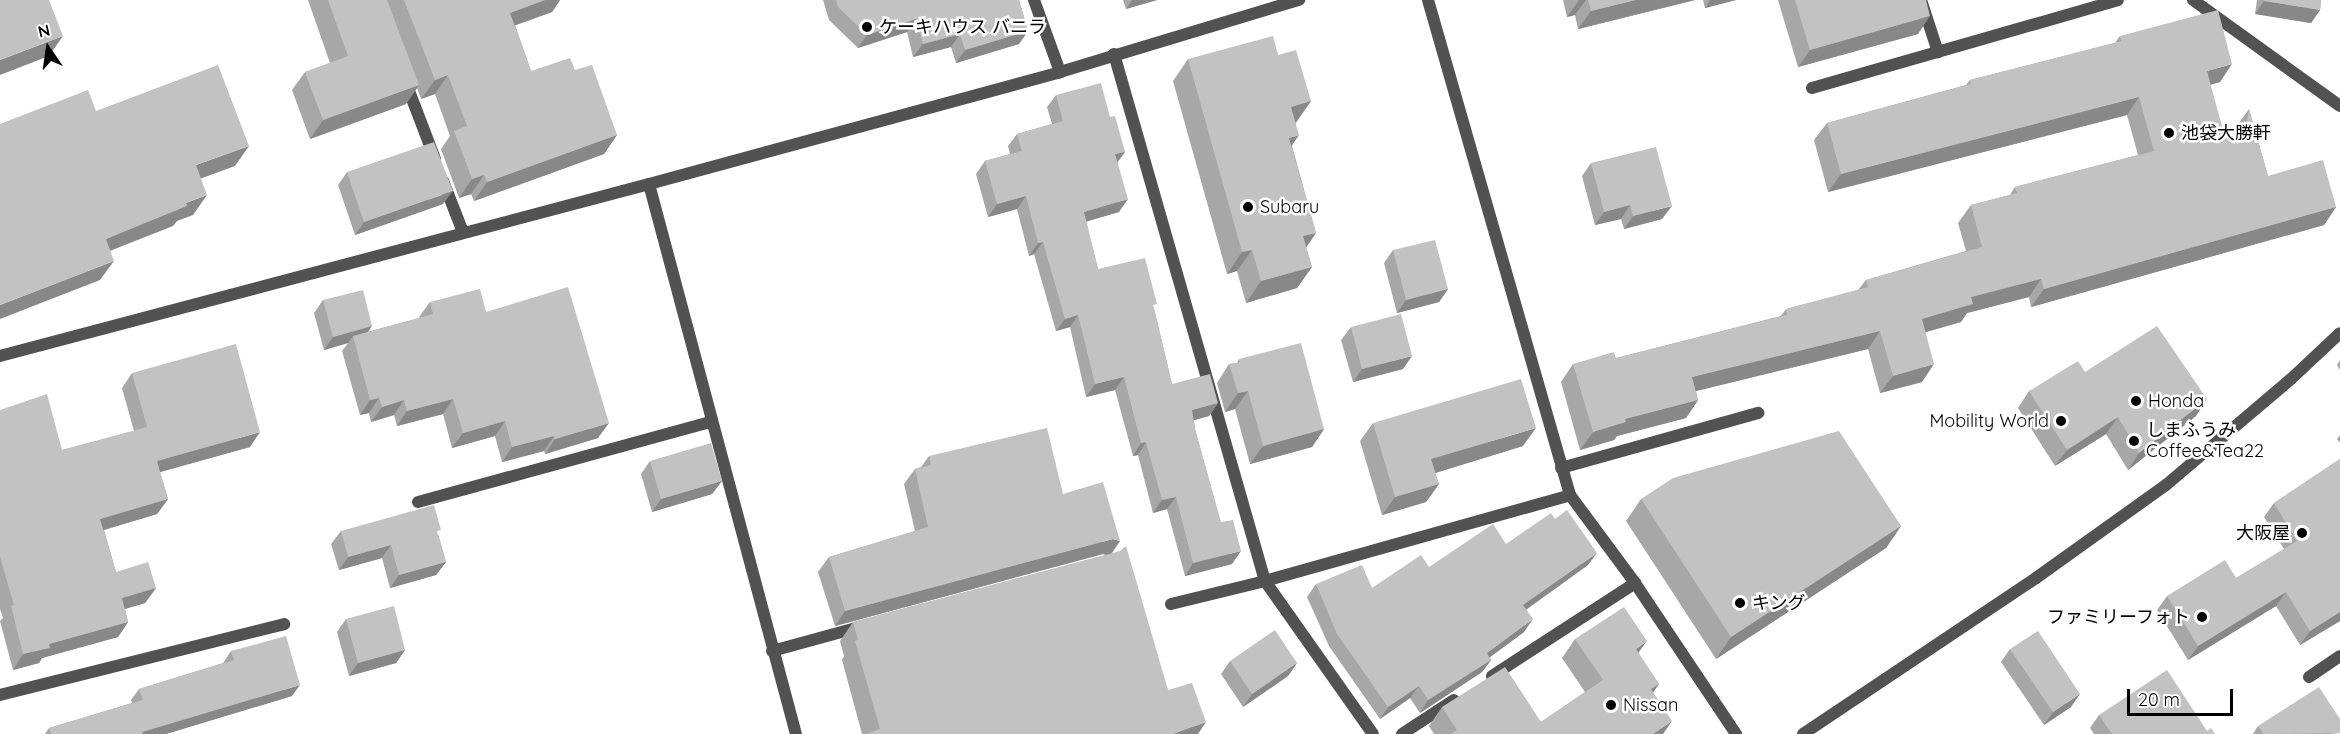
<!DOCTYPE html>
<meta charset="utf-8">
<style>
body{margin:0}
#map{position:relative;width:2340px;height:734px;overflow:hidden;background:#fff;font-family:Quicksand,"Noto Sans JP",sans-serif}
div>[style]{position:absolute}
.service>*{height:12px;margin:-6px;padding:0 6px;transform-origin:6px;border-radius:6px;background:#525252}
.minor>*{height:12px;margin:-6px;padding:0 6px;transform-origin:6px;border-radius:6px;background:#525252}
.tertiary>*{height:12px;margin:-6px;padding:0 6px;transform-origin:6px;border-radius:6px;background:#525252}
.wall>*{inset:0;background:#a7a7a7}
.shaded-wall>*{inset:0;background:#888}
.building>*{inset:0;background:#c2c2c2}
.dots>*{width:16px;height:16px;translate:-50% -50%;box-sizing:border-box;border:3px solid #fff;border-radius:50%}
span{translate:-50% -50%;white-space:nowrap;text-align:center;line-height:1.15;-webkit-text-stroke:5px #fff;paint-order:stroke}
.poi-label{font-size:18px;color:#000}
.left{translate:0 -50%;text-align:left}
.right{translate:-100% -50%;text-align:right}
.north{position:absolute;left:18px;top:18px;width:60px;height:60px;-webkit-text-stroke:4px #fff;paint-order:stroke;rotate:347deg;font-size:16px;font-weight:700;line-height:24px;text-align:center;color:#000}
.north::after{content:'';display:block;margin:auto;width:21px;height:27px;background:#000;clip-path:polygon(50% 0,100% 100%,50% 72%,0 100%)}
.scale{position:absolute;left:2127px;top:689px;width:106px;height:27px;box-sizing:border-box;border:3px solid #000;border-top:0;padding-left:8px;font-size:18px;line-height:21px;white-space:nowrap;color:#000;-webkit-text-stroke:4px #fff;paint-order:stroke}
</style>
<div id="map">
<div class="service">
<i style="left:1921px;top:0;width:55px;rotate:71.9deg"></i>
<i style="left:1812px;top:88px;width:318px;rotate:-16deg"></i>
</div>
<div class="minor">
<i style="left:1034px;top:0;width:77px;rotate:70.1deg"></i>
<i style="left:1428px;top:0;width:515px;rotate:73.99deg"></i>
<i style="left:1570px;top:495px;width:109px;rotate:53.5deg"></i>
<i style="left:1635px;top:583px;width:182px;rotate:56.2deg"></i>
<i style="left:2193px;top:0;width:181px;rotate:35.8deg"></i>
<i style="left:1114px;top:54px;width:548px;rotate:74.01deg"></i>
<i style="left:1265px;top:581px;width:187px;rotate:54.8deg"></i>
<i style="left:406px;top:83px;width:81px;rotate:69.1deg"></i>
<i style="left:443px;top:181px;width:55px;rotate:68.6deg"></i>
<i style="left:649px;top:184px;width:569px;rotate:75.04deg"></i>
<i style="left:1561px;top:468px;width:205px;rotate:-15.6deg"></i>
<i style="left:418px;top:502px;width:303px;rotate:-15.3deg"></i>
<i style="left:1171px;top:604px;width:97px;rotate:-13.7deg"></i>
<i style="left:1265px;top:581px;width:317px;rotate:-15.7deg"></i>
<i style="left:772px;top:651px;width:91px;rotate:-15.3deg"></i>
<i style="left:1492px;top:676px;width:171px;rotate:-33deg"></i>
<i style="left:2309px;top:677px;width:37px;rotate:-34deg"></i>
<i style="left:0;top:695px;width:293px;rotate:-14deg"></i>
<i style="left:1402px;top:734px;width:62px;rotate:-33.2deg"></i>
</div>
<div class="tertiary">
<i style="left:0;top:356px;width:671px;rotate:-14.84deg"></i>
<i style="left:649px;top:184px;width:426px;rotate:-15.2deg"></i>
<i style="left:1060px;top:72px;width:250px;rotate:-16.8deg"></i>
<i style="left:1803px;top:734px;width:280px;rotate:-33.8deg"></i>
<i style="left:2036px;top:578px;width:160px;rotate:-35.6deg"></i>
<i style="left:2166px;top:485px;width:164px;rotate:-40.3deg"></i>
<i style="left:2291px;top:379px;width:67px;rotate:-43.2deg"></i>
</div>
<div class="wall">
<i style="clip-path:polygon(308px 0,560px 0,552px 12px,515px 25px,531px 71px,575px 70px,617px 135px,604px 154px,474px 201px,471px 194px,459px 198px,441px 149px,450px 136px,435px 94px,421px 99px,417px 88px,406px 104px,310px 139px,292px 90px,305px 72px,330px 63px)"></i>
<i style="clip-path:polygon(823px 0,1019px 0,1028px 31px,1019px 44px,956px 63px,951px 47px,913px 57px,907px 32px,858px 48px,829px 20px)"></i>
<i style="clip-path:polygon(1123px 0,1157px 0,1126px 9px)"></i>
<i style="clip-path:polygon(1563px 0,1695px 0,1578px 29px,1575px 15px,1567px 17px)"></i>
<i style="clip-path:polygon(1703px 0,1736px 0,1705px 8px)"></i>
<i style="clip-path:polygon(1778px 0,1926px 0,1918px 34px,1798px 67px)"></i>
<i style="clip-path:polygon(2257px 0,2321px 0,2320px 10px,2311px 23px,2255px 14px)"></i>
<i style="clip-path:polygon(2120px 36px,2220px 82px,2210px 85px,2225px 138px,2235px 136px,2236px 127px,2249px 109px,2268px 176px,2336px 207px,2324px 225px,2031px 307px,2029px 297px,1967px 313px,1961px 322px,1925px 332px,1922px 382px,1880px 393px,1868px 349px,1696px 391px,1698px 400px,1686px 418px,1617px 436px,1614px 440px,1580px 450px,1561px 382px,1573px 364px,1616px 358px,1781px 316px,1786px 309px,1858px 290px,1866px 280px,1966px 251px,1958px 223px,1971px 205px,2010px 195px,2015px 187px,2138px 155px,2127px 115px,1828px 192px,1814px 140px,1827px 123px,1966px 85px,1970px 80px,2115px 43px)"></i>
<i style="clip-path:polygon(1278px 55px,1311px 101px,1296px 123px,1292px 146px,1316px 233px,1306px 247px,1312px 267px,1297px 288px,1246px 303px,1237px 271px,1227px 274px,1173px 81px,1188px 59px)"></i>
<i style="clip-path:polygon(1056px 95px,1110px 117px,1125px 152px,1117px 163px,1119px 212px,1086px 221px,1098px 269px,1154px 308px,1172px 384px,1218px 403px,1209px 416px,1194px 420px,1195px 429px,1232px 564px,1185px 576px,1167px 509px,1153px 513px,1138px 455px,1133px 456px,1115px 390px,1086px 397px,1070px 327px,1056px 331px,1034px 254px,1029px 256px,1017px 209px,988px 217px,976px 174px,985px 161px,1010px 154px,1008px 146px,1017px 134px,1052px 124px,1047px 107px)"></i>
<i style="clip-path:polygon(1591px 163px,1662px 219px,1624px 229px,1621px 219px,1595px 225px,1582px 176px)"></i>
<i style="clip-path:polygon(347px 172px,443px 204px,355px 235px,338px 185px)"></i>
<i style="clip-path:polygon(1393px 250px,1448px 289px,1439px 302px,1397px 313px,1384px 263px)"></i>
<i style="clip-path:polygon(323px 300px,372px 326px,367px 332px,420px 318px,419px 317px,430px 302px,486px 312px,598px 438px,545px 454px,544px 451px,502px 462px,495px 436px,452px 448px,443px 414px,397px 426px,394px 415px,371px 422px,369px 413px,360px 415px,342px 351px,348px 343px,324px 350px,314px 313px)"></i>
<i style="clip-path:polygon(1351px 327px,1403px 369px,1353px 382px,1341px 340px)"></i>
<i style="clip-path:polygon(1239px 359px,1324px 429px,1312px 447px,1250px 464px,1235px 409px,1225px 412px,1217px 383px,1229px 364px,1237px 363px)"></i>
<i style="clip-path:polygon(2340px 360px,2340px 370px,2337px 365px)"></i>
<i style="clip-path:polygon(2085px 372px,2196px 416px,2128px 470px,2106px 434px,2055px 466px,2018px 408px,2029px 391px)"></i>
<i style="clip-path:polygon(132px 373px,250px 447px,160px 472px,168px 499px,157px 514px,104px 530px,116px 572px,156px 588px,145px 603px,125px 609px,128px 622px,118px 637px,42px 658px,39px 663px,13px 670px,0 621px,3px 618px,0 609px,0 410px,62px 450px,134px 431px,122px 388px)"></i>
<i style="clip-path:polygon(1373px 423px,1523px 446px,1435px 473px,1439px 484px,1426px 502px,1382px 515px,1360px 441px)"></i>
<i style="clip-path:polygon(2340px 435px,2340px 443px,2337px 439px)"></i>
<i style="clip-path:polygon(929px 456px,1063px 494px,1111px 553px,1168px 690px,1198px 734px,862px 734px,842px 660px,844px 656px,840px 641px,853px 622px,1106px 555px,1103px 554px,835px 626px,818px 572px,829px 557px,915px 531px,904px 484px,915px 469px,921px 467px)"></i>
<i style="clip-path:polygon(2340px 459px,2340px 621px,2300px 645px,2276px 606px,2188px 660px,2157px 610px,2167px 596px,2236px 578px,2284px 549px,2264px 517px,2274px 503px)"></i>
<i style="clip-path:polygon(650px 461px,722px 481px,712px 494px,652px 512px,641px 474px)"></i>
<i style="clip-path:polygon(1641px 499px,1901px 526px,1886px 548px,1716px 659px,1626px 521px)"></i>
<i style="clip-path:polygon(341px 531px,438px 534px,446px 562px,436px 575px,390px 588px,382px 558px,339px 570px,331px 544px)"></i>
<i style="clip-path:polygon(1506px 544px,1588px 565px,1526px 610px,1524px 632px,1490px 657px,1491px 660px,1482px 672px,1420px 713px,1410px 698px,1380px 719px,1329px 646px,1307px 597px,1316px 584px,1372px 588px)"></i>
<i style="clip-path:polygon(346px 619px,405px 650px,396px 663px,349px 676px,337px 632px)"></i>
<i style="clip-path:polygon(1575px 639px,1638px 653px,1659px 684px,1653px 692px,1663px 734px,1434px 734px,1429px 726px,1442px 707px,1541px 722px,1585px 692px,1562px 658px)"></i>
<i style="clip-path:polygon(2010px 649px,2071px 707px,2044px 725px,2001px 662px)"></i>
<i style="clip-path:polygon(231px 651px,292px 696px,166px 734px,45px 734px,49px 728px,132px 703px,131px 700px,139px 689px,223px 663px)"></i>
<i style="clip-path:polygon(1230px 661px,1297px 663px,1288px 676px,1243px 707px,1221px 674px)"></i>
<i style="clip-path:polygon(2099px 715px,2207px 731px,2215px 734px,2094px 734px,2090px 728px)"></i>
<i style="clip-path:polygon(2258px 726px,2340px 734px,2253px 734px)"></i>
</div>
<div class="shaded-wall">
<i style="clip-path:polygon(545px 0,560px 0,552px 12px,497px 32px,510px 13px)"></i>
<i style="clip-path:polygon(1132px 0,1157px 0,1126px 9px)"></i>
<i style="clip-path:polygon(1579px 0,1586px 0,1575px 15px,1567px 17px)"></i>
<i style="clip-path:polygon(1636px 0,1695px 0,1578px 29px,1591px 11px)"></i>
<i style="clip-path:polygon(1710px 0,1736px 0,1705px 8px)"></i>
<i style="clip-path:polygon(2264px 1px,2320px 10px,2311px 23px,2255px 14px)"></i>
<i style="clip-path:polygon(1930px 16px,1918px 34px,1798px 67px,1810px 50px)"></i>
<i style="clip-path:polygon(916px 19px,907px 32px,858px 48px,867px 35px)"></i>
<i style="clip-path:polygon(1028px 31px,1019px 44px,956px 63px,965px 50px)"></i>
<i style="clip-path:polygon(960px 34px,951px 47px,913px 57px,923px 44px)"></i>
<i style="clip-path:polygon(63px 36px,49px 56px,0 75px,0 60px)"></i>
<i style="clip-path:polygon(2232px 64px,2220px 82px,2194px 89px,2207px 71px)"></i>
<i style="clip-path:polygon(448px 75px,435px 94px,421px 99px,435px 80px)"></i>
<i style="clip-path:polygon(419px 85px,406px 104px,310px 139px,323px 120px)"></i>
<i style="clip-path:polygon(2139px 97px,2127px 115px,1828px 192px,1841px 174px)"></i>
<i style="clip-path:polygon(1311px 101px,1295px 123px,1291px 107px)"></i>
<i style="clip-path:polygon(617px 135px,604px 154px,474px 201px,487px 182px)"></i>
<i style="clip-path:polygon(1299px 135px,1284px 157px,1289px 138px)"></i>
<i style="clip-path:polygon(249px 146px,235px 166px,183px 185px,196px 165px)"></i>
<i style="clip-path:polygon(1125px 152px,1116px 164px,1115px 154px)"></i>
<i style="clip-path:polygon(484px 175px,471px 194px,459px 198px,472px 179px)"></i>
<i style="clip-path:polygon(453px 191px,443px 204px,355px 235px,364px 222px)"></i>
<i style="clip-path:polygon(207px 195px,193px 215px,177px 221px,173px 226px,92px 258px,106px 239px,186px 203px)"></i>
<i style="clip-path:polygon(1026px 196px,1017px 209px,988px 217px,997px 204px)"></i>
<i style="clip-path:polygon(1128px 199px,1119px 212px,1075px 225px,1084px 212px)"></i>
<i style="clip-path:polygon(1630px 205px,1621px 219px,1595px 225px,1604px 212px)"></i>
<i style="clip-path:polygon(1672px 206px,1662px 219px,1624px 229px,1633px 216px)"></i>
<i style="clip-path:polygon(2336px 207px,2324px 225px,2031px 307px,2044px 289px)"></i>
<i style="clip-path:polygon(1316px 233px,1301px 255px,1303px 236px)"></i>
<i style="clip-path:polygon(1043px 242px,1034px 254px,1029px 256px,1038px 243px)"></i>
<i style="clip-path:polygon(1252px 250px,1237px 271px,1227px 274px,1242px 252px)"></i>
<i style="clip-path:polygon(114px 261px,100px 280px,0 319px,0 305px)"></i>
<i style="clip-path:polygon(1312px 267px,1297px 288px,1246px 303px,1261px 281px)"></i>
<i style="clip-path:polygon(2041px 279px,2029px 297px,1967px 313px,1961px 322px,1909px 337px,1922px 319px,1971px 297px)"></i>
<i style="clip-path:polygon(1448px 289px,1439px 302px,1397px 313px,1406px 300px)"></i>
<i style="clip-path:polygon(1078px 315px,1070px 327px,1056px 331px,1065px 319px)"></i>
<i style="clip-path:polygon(372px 326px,363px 339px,353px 336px,348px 343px,324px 350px,333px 337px)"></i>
<i style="clip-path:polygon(1880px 331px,1868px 349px,1680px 395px,1692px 377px)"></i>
<i style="clip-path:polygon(1412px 356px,1403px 369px,1353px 382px,1362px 369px)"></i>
<i style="clip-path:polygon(1934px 364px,1922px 382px,1880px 393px,1893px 376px)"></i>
<i style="clip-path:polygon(1124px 377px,1115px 390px,1086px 397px,1095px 384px)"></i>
<i style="clip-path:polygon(1248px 391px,1235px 409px,1225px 412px,1238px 393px)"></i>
<i style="clip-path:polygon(379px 398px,369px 413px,360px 415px,370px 400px)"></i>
<i style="clip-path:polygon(453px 399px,443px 414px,397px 426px,407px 411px)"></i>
<i style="clip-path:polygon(2207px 399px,2196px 416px,2128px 470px,2139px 453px)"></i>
<i style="clip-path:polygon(404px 400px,394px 415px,371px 422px,382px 407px)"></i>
<i style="clip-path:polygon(1698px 400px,1686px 418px,1617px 436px,1614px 440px,1580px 450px,1593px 432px,1625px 419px)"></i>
<i style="clip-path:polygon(1218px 403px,1209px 416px,1184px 423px,1192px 410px)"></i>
<i style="clip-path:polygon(2118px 417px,2106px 434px,2055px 466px,2067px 450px)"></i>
<i style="clip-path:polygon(505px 421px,495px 436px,452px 448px,463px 433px)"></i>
<i style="clip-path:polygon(609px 423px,598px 438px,545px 454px,555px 439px)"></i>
<i style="clip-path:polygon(1536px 428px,1523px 446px,1419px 478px,1431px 459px)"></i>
<i style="clip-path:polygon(1324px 429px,1312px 447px,1250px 464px,1263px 446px)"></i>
<i style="clip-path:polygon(260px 432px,250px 447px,146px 476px,157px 461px)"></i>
<i style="clip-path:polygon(554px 436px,544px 451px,502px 462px,512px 447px)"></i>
<i style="clip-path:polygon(1146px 442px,1138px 455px,1133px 456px,1141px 443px)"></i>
<i style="clip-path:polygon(722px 481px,712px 494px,652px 512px,661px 499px)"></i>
<i style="clip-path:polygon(1439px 484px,1426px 502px,1382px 515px,1395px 497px)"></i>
<i style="clip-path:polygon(1176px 497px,1167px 509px,1153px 513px,1162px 500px)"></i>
<i style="clip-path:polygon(168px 499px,157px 514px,90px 534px,100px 519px)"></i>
<i style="clip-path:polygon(1901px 526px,1886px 548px,1716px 659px,1731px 637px)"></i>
<i style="clip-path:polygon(1113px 539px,1120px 541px,1110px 556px,1103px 554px,835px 626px,845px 611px)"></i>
<i style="clip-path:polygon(391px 545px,382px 558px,339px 570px,348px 557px)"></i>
<i style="clip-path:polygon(1241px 551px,1232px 564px,1185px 576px,1193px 563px)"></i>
<i style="clip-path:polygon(1597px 553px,1588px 565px,1514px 618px,1523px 605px)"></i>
<i style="clip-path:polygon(446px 562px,436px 575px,390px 588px,399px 575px)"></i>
<i style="clip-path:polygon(156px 588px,145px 603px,111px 613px,122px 598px)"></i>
<i style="clip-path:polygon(2286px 592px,2276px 606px,2188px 660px,2198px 646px)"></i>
<i style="clip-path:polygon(2340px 612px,2340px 621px,2300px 645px,2310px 631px)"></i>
<i style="clip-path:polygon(1533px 619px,1524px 632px,1478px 666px,1487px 653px)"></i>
<i style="clip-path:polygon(128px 622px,118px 637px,42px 658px,39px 663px,13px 670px,23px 654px,49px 644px)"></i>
<i style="clip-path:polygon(1647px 641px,1633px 660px,1636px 649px)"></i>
<i style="clip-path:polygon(405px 650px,396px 663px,349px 676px,358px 663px)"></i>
<i style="clip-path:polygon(1491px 660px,1482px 672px,1420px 713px,1428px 700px)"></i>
<i style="clip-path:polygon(1297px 663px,1288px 676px,1243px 707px,1252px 694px)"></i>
<i style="clip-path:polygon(1659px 684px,1646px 703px,1651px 689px)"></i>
<i style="clip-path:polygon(300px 685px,292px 696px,166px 734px,141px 734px,142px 732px)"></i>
<i style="clip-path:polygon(1419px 686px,1410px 698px,1380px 719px,1388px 707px)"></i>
<i style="clip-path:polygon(2080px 694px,2071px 707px,2044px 725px,2053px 712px)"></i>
<i style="clip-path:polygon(1672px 721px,1663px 734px,1653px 734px)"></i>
<i style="clip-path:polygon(1206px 722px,1198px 734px,1173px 734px)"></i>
</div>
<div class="building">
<i style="clip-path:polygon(0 0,49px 0,63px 36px,0 60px)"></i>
<i style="clip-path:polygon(328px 0,387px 0,419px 85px,323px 120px,305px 72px,348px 56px)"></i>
<i style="clip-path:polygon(404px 0,545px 0,510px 13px,531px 71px,570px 58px,575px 70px,592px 65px,617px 135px,487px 182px,484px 175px,472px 179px,454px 131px,467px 126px,448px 75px,435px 80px)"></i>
<i style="clip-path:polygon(836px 0,1019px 0,1028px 31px,965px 50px,960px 34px,923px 44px,916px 19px,867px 35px,838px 7px)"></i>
<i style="clip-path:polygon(1588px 0,1636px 0,1591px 11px)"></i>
<i style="clip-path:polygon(1795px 0,1926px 0,1930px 16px,1810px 50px)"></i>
<i style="clip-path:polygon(2264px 0,2321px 0,2320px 10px,2264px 1px)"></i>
<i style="clip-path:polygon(2218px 10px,2232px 64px,2207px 71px,2225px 138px,2245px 133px,2249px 109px,2268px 176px,2323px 160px,2336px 207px,2044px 289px,2041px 279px,1971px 297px,1973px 304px,1922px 319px,1934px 364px,1893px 376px,1880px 331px,1692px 377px,1698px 400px,1625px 419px,1626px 422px,1593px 432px,1573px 364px,1614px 352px,1616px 358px,1787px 315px,1786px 309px,1868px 287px,1866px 280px,1982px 247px,1971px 205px,2017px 193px,2015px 187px,2154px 151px,2139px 97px,1841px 174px,1827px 123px,1971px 84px,1970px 80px,2121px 41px,2120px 36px)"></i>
<i style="clip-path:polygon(1273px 36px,1278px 55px,1296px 50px,1311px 101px,1291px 107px,1299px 135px,1289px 138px,1316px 233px,1303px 236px,1312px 267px,1261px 281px,1252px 250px,1242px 252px,1188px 59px)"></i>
<i style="clip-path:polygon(218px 65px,249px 146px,196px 165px,207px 195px,186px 203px,187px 206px,106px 239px,114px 261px,0 305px,0 124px,88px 90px,96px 111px)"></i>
<i style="clip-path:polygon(1101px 83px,1110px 117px,1115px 116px,1125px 152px,1115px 154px,1128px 199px,1084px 212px,1098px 269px,1145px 258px,1157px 304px,1153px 305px,1172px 384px,1210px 374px,1218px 403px,1192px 410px,1195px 429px,1221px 522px,1233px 520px,1241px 551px,1193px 563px,1176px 497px,1162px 500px,1146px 442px,1141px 443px,1124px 377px,1095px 384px,1078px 315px,1065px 319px,1043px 242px,1038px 243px,1026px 196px,997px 204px,985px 161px,1022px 151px,1017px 134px,1063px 121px,1056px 95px)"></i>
<i style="clip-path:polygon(434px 142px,453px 191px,364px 222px,347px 172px)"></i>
<i style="clip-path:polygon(1656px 147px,1672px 206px,1633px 216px,1630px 205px,1604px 212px,1591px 163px)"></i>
<i style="clip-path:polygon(1435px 240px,1448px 289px,1406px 300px,1393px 250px)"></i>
<i style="clip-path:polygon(568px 287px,609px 423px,555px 439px,554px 436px,512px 447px,505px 421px,463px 433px,453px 399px,407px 411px,404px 400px,382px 407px,379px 398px,370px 400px,353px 336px,433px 314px,430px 302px,480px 289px,486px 312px)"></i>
<i style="clip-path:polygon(363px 290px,372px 326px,333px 337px,323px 300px)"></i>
<i style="clip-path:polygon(1401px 314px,1412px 356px,1362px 369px,1351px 327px)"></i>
<i style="clip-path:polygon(2157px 326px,2207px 399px,2139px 453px,2118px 417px,2067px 450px,2029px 391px,2078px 361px,2085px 372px)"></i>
<i style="clip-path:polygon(1301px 343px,1324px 429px,1263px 446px,1248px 391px,1238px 393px,1229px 364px,1240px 362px,1239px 359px)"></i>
<i style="clip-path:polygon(236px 344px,260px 432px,157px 461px,168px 499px,100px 519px,116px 572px,148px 562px,156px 588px,122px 598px,128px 622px,49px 644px,50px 648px,23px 654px,11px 606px,14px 605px,0 557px,0 410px,47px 394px,62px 450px,147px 427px,132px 373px)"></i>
<i style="clip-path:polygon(1521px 379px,1536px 428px,1431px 459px,1439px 484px,1395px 497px,1373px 423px)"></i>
<i style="clip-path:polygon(1047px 428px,1063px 494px,1103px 482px,1120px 541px,1113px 539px,845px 611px,829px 557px,928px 527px,915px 469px,931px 465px,929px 456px)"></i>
<i style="clip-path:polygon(1839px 431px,1901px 526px,1731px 637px,1641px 499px,1673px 478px)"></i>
<i style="clip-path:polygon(711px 443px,722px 481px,661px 499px,650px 461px)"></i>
<i style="clip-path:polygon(2340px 459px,2340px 612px,2310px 631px,2286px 592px,2198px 646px,2167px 596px,2225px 560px,2236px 578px,2297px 541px,2274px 503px)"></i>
<i style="clip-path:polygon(434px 505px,441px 530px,437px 531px,446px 562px,399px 575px,391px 545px,348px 557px,341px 531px)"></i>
<i style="clip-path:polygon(1567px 510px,1597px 553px,1523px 605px,1533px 619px,1487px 653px,1491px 660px,1428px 700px,1419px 686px,1388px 707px,1337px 634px,1316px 584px,1362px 565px,1372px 588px,1421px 555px,1429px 567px,1493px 524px,1506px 544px,1551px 513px,1555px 519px)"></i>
<i style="clip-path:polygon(1126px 546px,1168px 690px,1192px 683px,1206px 722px,1173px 734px,866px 734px,880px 729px,855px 641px,858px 640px,853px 622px,1120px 551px)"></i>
<i style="clip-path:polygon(394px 606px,405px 650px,358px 663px,346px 619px)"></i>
<i style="clip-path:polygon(1624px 607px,1647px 641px,1636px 649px,1659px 684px,1651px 689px,1672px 721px,1653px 734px,1451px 734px,1457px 730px,1442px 707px,1505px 667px,1541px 722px,1603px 680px,1575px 639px)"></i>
<i style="clip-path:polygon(1275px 630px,1297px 663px,1252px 694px,1230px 661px)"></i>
<i style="clip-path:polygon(2038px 631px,2080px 694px,2053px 712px,2010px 649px)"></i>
<i style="clip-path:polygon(286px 636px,300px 685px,142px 732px,143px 734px,51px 734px,49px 728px,143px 700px,139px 689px,234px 660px,231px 651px)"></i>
<i style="clip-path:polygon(2167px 670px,2207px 731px,2211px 728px,2215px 734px,2112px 734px,2099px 715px)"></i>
<i style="clip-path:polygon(2319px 687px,2340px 719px,2340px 733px,2263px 734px,2258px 726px)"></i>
</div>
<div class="dots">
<i style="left:867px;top:27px;background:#000"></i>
<i style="left:2169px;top:133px;background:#000"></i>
<i style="left:1248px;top:207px;background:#000"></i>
<i style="left:2136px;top:401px;background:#000"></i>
<i style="left:2061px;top:421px;background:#000"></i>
<i style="left:2134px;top:441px;background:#000"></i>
<i style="left:2302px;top:533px;background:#000"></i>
<i style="left:1740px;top:603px;background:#000"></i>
<i style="left:2202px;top:617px;background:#000"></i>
<i style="left:1611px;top:705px;background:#000"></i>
</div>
<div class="poi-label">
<span class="left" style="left:879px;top:27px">ケーキハウス バニラ</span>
<span class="left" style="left:2181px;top:133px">池袋大勝軒</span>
<span class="left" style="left:1260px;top:207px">Subaru</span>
<span class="left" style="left:2148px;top:401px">Honda</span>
<span class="right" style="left:2049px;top:421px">Mobility World</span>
<span class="left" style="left:2146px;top:441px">しまふうみ<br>Coffee&amp;Tea22</span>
<span class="right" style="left:2290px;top:533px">大阪屋</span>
<span class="left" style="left:1752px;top:603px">キング</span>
<span class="right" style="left:2190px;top:617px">ファミリーフォト</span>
<span class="left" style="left:1623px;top:705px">Nissan</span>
</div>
<div class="north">N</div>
<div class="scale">20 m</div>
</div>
